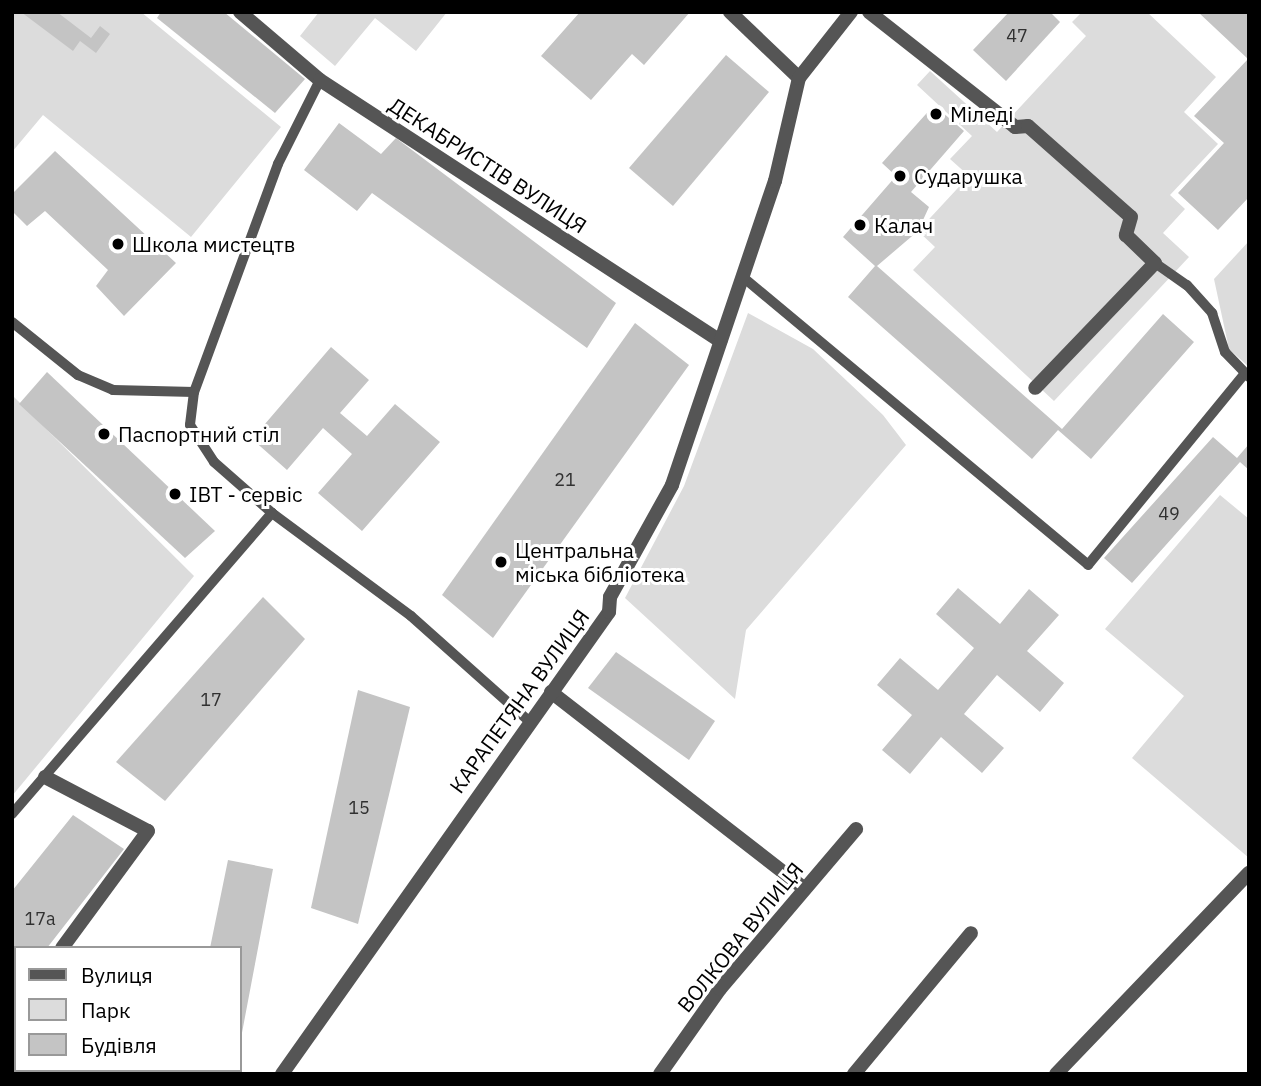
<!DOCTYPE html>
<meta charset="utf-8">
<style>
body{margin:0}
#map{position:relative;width:1261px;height:1086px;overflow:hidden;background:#fff;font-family:"IBM Plex Sans",sans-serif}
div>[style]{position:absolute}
.green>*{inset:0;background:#dcdcdc}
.building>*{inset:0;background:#c4c4c4}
.service>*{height:10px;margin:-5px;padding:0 5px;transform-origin:5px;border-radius:5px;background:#555}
.minor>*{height:14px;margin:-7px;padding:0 7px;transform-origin:7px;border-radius:7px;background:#555}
.dots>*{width:19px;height:19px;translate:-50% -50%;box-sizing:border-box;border:4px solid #fff;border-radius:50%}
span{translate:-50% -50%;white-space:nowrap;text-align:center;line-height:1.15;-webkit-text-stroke:6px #fff;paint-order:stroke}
.number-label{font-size:18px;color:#313131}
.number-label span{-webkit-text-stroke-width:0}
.poi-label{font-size:21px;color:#000}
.left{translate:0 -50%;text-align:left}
.street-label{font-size:21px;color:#000}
.frame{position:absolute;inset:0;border:14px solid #000;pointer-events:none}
.legend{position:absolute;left:14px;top:946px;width:228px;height:126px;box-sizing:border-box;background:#fff;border:2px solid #999;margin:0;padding:9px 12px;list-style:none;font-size:21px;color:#000}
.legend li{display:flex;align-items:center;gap:14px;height:35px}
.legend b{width:35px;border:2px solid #999}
</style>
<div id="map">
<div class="green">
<i style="clip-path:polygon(12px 12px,141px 12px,281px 127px,191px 237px,43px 115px,12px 152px)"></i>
<i style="clip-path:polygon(319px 12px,447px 12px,416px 51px,375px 18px,335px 66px,300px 36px)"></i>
<i style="clip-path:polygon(1082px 12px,1147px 12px,1216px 77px,1184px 112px,1218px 144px,1170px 195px,1185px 209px,1163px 233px,1189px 257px,1054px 401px,913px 270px,935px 247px,918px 231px,969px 176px,950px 159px,972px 136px,917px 85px,930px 71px,997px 132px,1086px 36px,1072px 22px)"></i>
<i style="clip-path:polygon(1249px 241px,1249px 367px,1229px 349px,1214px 279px)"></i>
<i style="clip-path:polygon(748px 313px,813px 349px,883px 415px,906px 445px,746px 630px,735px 699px,625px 598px,684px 486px)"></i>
<i style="clip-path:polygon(12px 395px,194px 576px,12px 796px)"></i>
<i style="clip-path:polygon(1220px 495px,1249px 519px,1249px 858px,1132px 758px,1184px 696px,1105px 629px)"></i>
</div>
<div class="building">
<i style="clip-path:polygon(21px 12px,57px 12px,91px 38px,100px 26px,110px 34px,96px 53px,80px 41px,73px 51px)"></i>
<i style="clip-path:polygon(161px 12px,224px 12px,305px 79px,275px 113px,157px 18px)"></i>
<i style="clip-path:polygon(580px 12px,690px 12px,644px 65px,632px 54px,591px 100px,541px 56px)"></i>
<i style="clip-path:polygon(1009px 12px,1050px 12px,1060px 22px,1006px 81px,973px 50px)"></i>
<i style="clip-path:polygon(1198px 12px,1249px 12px,1249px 197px,1218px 230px,1178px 193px,1224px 143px,1194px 116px,1248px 59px)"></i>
<i style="clip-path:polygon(726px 55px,769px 92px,673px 206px,629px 168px)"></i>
<i style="clip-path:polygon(934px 105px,964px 131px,911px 192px,929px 207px,918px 231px,877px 266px,1062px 429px,1163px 314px,1194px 342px,1091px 459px,1058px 430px,1032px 459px,848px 297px,875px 266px,843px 237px,896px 176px,882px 163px)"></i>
<i style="clip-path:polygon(339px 123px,381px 154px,396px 138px,616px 303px,587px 348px,372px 193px,357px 211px,304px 170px)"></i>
<i style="clip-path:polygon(55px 151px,176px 263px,124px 316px,96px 286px,108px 270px,45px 211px,27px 226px,12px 211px,12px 194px)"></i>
<i style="clip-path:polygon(635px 323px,689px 365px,493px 638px,442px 595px)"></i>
<i style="clip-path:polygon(331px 347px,369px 380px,340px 413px,367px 436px,395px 404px,440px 442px,362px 531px,318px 493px,352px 454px,323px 428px,287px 470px,252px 439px)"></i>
<i style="clip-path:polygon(47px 372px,215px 531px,185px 558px,19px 404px)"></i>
<i style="clip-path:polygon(1213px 437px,1237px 458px,1249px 444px,1249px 470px,1240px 462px,1132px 583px,1104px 558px)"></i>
<i style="clip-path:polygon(958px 588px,1000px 624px,1029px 589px,1059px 615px,1027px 651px,1064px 683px,1040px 712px,997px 675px,964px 714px,1004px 748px,982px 773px,941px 737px,910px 774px,882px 750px,912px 715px,877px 685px,900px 658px,938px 690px,974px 648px,936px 614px)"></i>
<i style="clip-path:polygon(263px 597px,305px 639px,165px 801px,116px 762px)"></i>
<i style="clip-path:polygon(616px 652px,715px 721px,689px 760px,588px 688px)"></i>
<i style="clip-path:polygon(358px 690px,410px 707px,358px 924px,311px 908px)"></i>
<i style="clip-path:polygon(73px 815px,124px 849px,47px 948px,16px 948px,12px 992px,12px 891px)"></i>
<i style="clip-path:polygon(228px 860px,273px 869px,241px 1038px,240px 948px,210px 948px)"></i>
<i style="clip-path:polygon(50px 1070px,99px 1070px,99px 1074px,50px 1074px)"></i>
<i style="clip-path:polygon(184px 1070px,235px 1070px,183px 1074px)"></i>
</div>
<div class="service">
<i style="left:320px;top:80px;width:94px;rotate:116.6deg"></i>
<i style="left:278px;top:164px;width:243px;rotate:110.2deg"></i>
<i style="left:194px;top:392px;width:33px;rotate:97deg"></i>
<i style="left:190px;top:425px;width:44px;rotate:57deg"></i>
<i style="left:214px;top:462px;width:77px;rotate:41.3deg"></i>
<i style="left:272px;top:513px;width:173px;rotate:36.5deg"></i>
<i style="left:411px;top:616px;width:159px;rotate:41.7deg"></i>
<i style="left:1155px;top:263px;width:39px;rotate:35deg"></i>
<i style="left:1187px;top:285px;width:38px;rotate:48deg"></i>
<i style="left:1212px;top:313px;width:41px;rotate:71.6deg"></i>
<i style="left:1225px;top:352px;width:29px;rotate:46deg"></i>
<i style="left:744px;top:278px;width:448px;rotate:39.8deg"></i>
<i style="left:1088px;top:565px;width:248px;rotate:-50.7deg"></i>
<i style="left:1245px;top:373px;width:6px;rotate:45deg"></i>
<i style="left:12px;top:322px;width:85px;rotate:38.8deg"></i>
<i style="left:78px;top:375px;width:38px;rotate:23deg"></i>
<i style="left:113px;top:390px;width:81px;rotate:1.4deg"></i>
<i style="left:12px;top:814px;width:398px;rotate:-49.2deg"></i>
</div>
<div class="minor">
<i style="left:240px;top:12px;width:105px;rotate:40.4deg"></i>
<i style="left:320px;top:80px;width:478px;rotate:33.1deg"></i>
<i style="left:730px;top:12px;width:95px;rotate:43.7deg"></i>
<i style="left:869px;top:12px;width:186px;rotate:38.2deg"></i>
<i style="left:1015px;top:127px;width:13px;rotate:-4deg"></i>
<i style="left:1028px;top:126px;width:137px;rotate:41.5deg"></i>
<i style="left:1131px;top:217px;width:19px;rotate:106deg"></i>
<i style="left:1126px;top:235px;width:40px;rotate:44deg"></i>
<i style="left:1155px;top:263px;width:173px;rotate:133.8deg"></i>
<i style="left:551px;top:692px;width:321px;rotate:37.8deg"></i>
<i style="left:45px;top:777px;width:116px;rotate:27.7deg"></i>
<i style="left:148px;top:831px;width:145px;rotate:126.3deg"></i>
<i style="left:12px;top:1015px;width:6px;rotate:-45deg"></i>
<i style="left:282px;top:1074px;width:566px;rotate:-54.71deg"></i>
<i style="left:609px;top:612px;width:15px;rotate:-86deg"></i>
<i style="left:610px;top:597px;width:128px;rotate:-61deg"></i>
<i style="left:672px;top:485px;width:321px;rotate:-71.3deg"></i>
<i style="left:775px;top:181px;width:106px;rotate:-76.9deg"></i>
<i style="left:799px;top:78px;width:84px;rotate:-51.8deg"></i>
<i style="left:660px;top:1074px;width:104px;rotate:-54.8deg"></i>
<i style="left:720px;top:989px;width:210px;rotate:-49.6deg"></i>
<i style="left:854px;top:1074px;width:183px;rotate:-50.3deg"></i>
<i style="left:1056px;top:1074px;width:279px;rotate:-46.2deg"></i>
</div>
<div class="dots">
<i style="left:936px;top:114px;background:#000"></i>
<i style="left:900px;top:176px;background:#000"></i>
<i style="left:860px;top:225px;background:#000"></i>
<i style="left:118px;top:244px;background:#000"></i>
<i style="left:104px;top:434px;background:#000"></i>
<i style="left:175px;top:494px;background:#000"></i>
<i style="left:501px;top:562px;background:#000"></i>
</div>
<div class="number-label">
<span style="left:1017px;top:36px">47</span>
<span style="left:565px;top:480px">21</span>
<span style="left:1169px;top:514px">49</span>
<span style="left:211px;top:700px">17</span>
<span style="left:359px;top:808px">15</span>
<span style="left:40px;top:919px">17а</span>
</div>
<div class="poi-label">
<span class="left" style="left:950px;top:114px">Міледі</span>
<span class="left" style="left:914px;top:176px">Сударушка</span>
<span class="left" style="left:874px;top:225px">Калач</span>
<span class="left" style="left:132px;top:244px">Школа мистецтв</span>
<span class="left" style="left:118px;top:434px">Паспортний стіл</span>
<span class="left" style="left:189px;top:494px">ІВТ - сервіс</span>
<span class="left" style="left:515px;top:562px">Центральна<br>міська бібліотека</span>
</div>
<div class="street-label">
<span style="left:488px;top:165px;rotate:33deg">ДЕКАБРИСТІВ ВУЛИЦЯ</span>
<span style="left:519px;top:701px;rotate:-54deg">КАРАПЕТЯНА ВУЛИЦЯ</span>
<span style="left:740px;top:937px;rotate:-51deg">ВОЛКОВА ВУЛИЦЯ</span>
</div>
<div class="frame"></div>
<ul class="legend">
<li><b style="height:9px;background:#555"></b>Вулиця</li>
<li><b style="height:19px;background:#dcdcdc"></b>Парк</li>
<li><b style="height:19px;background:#c4c4c4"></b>Будівля</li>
</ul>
</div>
